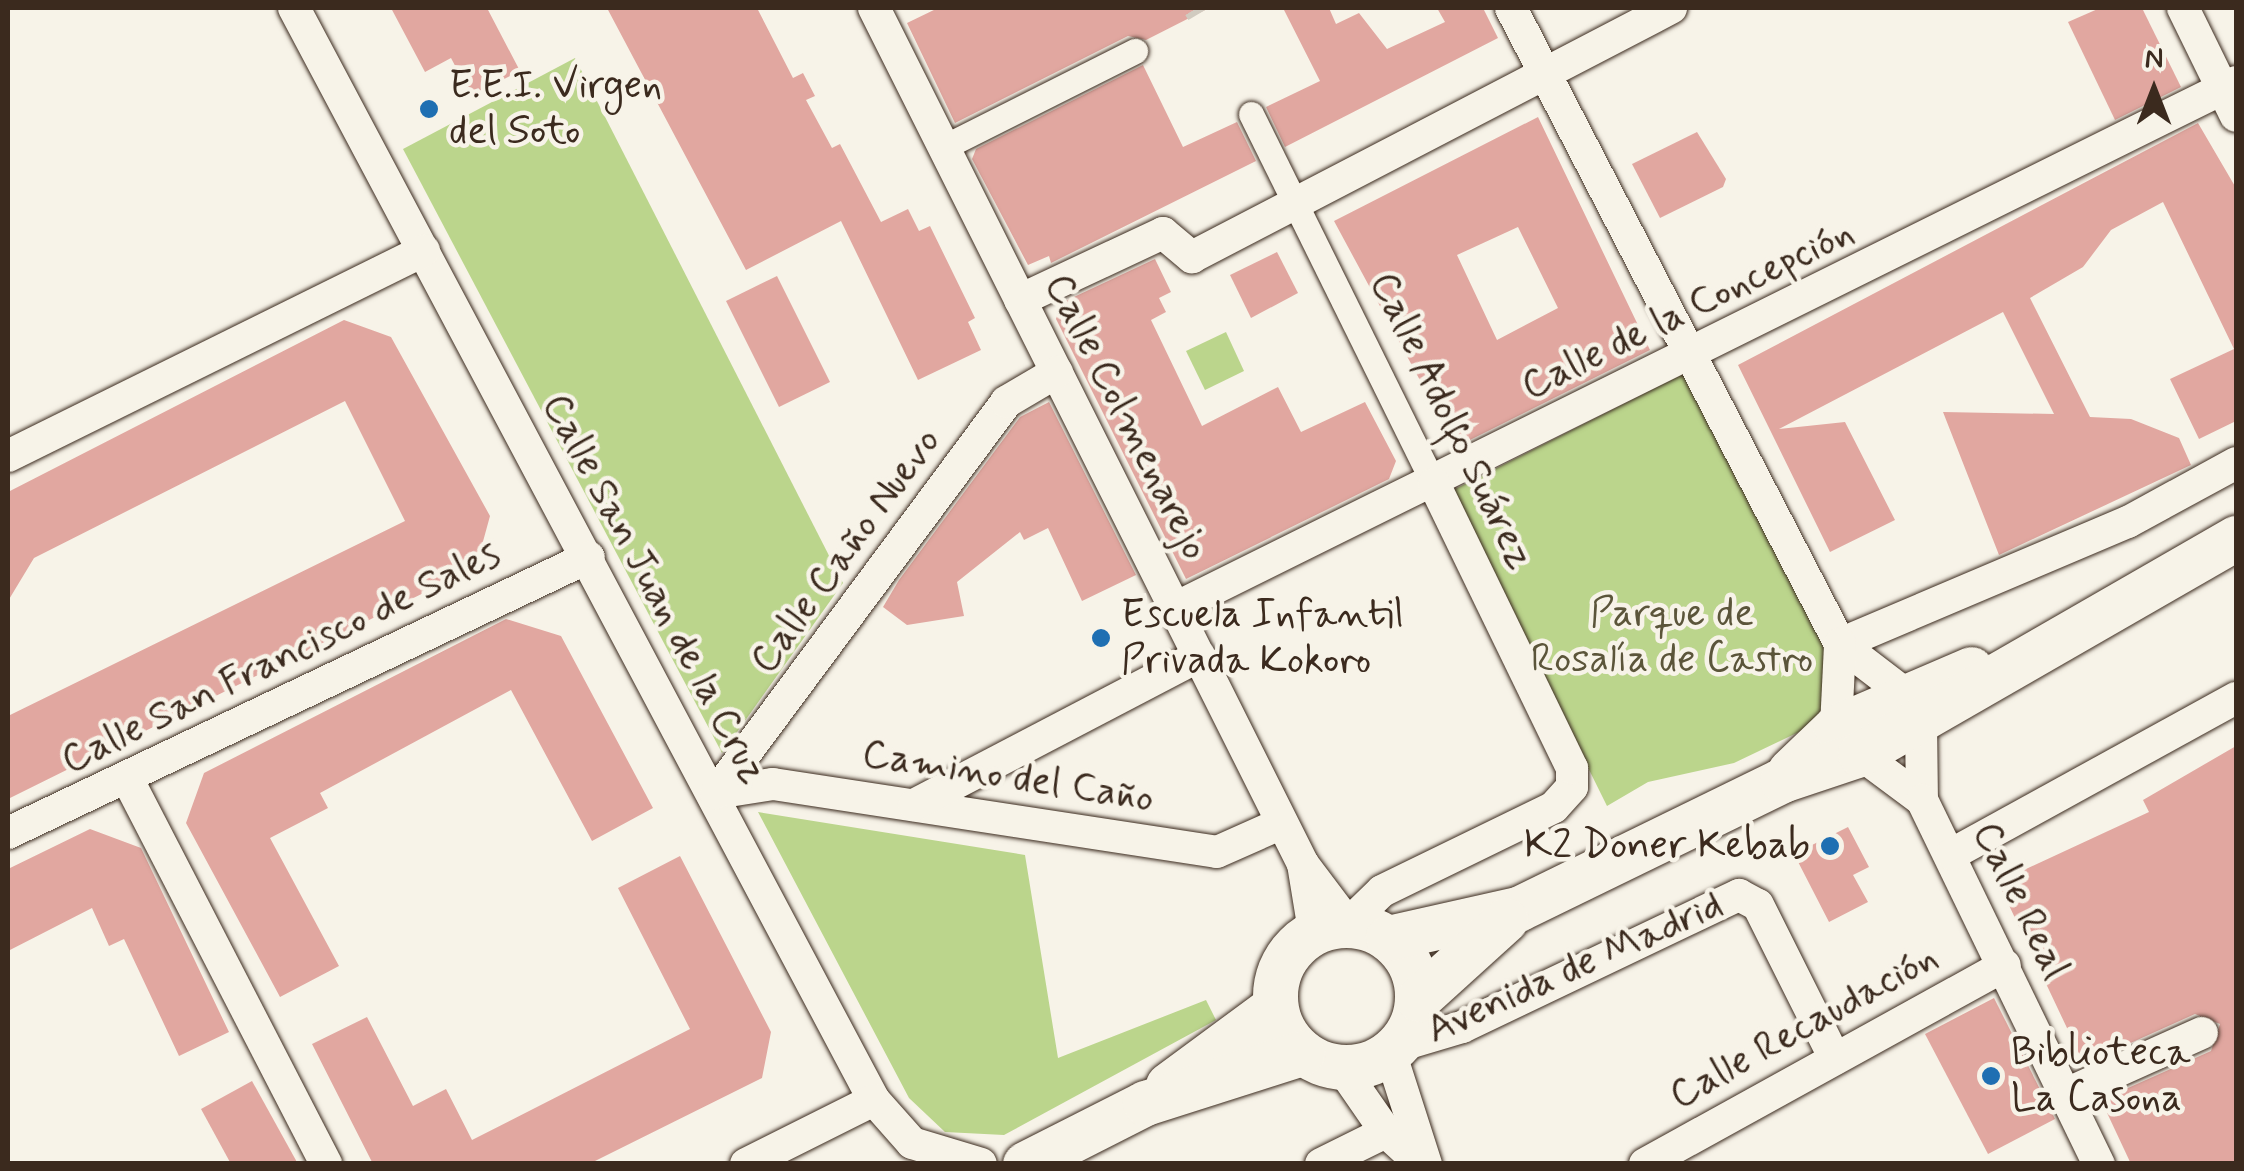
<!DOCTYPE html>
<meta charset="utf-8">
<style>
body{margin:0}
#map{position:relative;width:2244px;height:1171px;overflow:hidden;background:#f7f3e8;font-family:Mynerve,sans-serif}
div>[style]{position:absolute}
.green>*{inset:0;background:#bbd58c}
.building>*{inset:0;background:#e1a7a0}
.pedestrian-tunnel>*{height:25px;margin-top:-12.5px;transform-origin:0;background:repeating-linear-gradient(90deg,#d1cbc0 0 25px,transparent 0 37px)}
.roads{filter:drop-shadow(0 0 2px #3b2a1e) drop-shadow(0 0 2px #3b2a1e)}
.pedestrian>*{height:25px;margin:-12.5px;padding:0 12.5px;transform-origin:12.5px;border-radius:12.5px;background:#f7f3e8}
.minor>*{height:32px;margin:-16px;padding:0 16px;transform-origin:16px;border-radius:16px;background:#f7f3e8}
.secondary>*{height:45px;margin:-22.5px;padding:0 22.5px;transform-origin:22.5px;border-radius:22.5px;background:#f7f3e8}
.secondary>.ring{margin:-22.5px;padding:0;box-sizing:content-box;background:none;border:45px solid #f7f3e8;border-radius:50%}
.dots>*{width:28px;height:28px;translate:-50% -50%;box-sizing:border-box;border:5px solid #f7f3e8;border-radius:50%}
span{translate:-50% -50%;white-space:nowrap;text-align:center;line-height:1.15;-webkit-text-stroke:9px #f7f3e8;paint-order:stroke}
.poi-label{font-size:40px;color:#3b2a1e}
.left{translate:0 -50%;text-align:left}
.right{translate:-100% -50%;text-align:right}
.street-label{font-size:40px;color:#3b2a1e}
.park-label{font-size:40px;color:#5b553a}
.frame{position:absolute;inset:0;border:10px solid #3b2a1e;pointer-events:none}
.north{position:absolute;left:2104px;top:40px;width:100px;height:100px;-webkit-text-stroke:8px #f7f3e8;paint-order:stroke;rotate:0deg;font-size:28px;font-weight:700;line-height:40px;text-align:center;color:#3b2a1e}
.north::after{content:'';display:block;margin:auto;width:35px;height:45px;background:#3b2a1e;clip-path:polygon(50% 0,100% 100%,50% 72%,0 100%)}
</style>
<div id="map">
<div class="green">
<i style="clip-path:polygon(575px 58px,843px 583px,722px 753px,403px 149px)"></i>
<i style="clip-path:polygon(1226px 332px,1244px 371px,1205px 390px,1186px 351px)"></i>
<i style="clip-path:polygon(1683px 374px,1827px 641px,1824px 720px,1734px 763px,1648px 782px,1607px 806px,1451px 491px)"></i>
<i style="clip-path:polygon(758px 812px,1025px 855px,1058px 1058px,1206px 1000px,1216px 1020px,1004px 1135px,945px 1132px,909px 1098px)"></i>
</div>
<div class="building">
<i style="clip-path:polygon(391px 8px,487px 8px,520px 71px,471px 96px,451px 58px,425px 72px)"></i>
<i style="clip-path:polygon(607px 8px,757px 8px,793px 78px,803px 73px,815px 96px,806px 100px,832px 148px,840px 144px,881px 222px,908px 209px,919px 231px,930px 226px,975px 318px,968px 322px,981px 350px,918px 380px,841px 221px,746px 270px)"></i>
<i style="clip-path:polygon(938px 8px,1209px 8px,1146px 40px,1128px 36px,955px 123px,907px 23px)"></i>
<i style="clip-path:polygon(1283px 8px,1329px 8px,1336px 24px,1359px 13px,1387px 49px,1445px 22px,1437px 8px,1483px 8px,1498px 38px,1285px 147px,1266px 107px,1320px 81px)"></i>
<i style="clip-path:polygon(2100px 8px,2142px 8px,2181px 87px,2115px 120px,2068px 22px)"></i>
<i style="clip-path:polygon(1143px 65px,1183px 147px,1237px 122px,1256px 161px,1051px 263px,1049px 256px,1028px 265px,972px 159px,976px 149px)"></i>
<i style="clip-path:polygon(evenodd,1538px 117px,1650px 350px,1456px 447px,1334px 221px,1538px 117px,1518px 227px,1558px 308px,1497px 340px,1457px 255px,1518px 227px)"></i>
<i style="clip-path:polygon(2198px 123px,2236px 188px,2236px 421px,2199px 439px,2170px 379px,2234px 349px,2163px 202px,2111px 230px,2083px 267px,2030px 298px,2090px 417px,2131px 419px,2179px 438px,2191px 465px,1999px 555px,1943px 412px,2054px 414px,2003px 312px,1779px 429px,1845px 422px,1895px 520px,1830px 552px,1738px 365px)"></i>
<i style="clip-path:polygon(1697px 132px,1726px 179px,1723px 187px,1660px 218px,1632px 164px)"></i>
<i style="clip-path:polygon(1277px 252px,1298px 293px,1251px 318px,1230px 275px)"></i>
<i style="clip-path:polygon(1155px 259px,1171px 292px,1159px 298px,1166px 312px,1151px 320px,1202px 426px,1278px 387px,1301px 432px,1365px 402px,1396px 461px,1389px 479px,1186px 579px,1056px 319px,1061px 303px)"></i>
<i style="clip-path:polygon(777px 276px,830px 382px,779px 407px,726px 301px)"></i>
<i style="clip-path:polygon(344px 320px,391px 337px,490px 516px,476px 567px,8px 799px,8px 716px,405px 521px,345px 401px,34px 558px,8px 601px,8px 492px)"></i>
<i style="clip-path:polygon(1049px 402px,1136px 575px,1082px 601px,1048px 528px,1024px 540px,1020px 532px,957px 582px,964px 616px,907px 625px,883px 607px,899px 580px,1020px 417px)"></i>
<i style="clip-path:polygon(506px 619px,561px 636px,653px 808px,592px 841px,511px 690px,320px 793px,328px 808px,270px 838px,339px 966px,280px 997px,186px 823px,204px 773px)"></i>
<i style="clip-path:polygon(2236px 746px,2236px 1164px,2131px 1164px,2101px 1100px,2211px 1051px,2220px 1024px,2195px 1014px,2084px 1064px,1998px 882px,2149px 812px,2143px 800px)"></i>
<i style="clip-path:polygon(1848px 827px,1869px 867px,1853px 875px,1868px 902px,1829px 922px,1794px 854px)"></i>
<i style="clip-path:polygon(90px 829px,141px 848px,229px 1032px,179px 1056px,124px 939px,109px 946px,92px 908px,8px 951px,8px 869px)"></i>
<i style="clip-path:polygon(680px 856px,771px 1032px,762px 1078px,589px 1164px,373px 1164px,312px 1044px,367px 1017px,413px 1106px,446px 1089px,472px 1140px,690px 1029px,618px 888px)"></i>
<i style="clip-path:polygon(1994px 998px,2055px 1119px,1988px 1154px,1925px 1034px)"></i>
<i style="clip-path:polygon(252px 1081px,298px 1164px,231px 1164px,201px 1109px)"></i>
</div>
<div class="pedestrian-tunnel">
<i style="left:1196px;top:8px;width:6px;rotate:59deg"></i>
</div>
<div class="roads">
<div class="pedestrian">
<i style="left:1251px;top:114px;width:413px;rotate:63.7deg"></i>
<i style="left:944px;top:147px;width:214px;rotate:-26.7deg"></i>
</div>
<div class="minor">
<i style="left:294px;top:8px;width:1236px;rotate:62.03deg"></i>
<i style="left:874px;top:1100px;width:57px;rotate:48.5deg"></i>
<i style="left:912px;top:1143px;width:72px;rotate:16.9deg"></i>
<i style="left:874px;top:8px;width:957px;rotate:63.38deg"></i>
<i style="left:1511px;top:8px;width:716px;rotate:62.65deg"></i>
<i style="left:1840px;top:644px;width:81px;rotate:37.4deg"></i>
<i style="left:2183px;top:8px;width:120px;rotate:63.9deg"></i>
<i style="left:1020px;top:300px;width:158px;rotate:-25.1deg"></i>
<i style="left:1163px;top:233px;width:38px;rotate:40deg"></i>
<i style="left:1192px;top:257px;width:540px;rotate:-27.47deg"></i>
<i style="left:8px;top:456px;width:464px;rotate:-26.3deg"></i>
<i style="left:1175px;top:608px;width:1184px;rotate:-26.37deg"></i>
<i style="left:1840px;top:644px;width:313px;rotate:-23deg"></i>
<i style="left:2128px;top:522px;width:123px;rotate:-28.6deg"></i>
<i style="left:1921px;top:722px;width:78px;rotate:89.3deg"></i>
<i style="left:1836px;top:727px;width:83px;rotate:-87.2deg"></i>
<i style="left:1860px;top:754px;width:77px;rotate:36.6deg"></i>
<i style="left:1922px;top:800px;width:405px;rotate:64.1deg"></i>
<i style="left:128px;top:780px;width:432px;rotate:62.7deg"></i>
<i style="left:716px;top:793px;width:58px;rotate:-9deg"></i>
<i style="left:773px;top:784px;width:449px;rotate:8.7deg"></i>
<i style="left:1217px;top:852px;width:71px;rotate:-24deg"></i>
<i style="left:716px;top:793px;width:487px;rotate:-53.4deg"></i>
<i style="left:1006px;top:402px;width:59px;rotate:-30.5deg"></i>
<i style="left:914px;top:805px;width:322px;rotate:-27.6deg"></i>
<i style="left:8px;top:833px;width:643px;rotate:-25.41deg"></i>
<i style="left:1952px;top:854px;width:324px;rotate:-28.8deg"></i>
<i style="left:1314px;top:931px;width:68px;rotate:-99.3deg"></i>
<i style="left:1303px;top:864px;width:75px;rotate:53.1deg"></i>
<i style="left:1348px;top:924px;width:47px;rotate:-44.1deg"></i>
<i style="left:1382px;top:891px;width:191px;rotate:-26deg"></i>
<i style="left:1554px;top:807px;width:27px;rotate:-48deg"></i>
<i style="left:1572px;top:787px;width:19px;rotate:-90deg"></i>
<i style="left:1572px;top:768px;width:316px;rotate:-115.9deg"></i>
<i style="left:1398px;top:1046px;width:67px;rotate:-16.5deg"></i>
<i style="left:1462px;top:1027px;width:307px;rotate:-25.5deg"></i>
<i style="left:1739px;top:895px;width:21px;rotate:28deg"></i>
<i style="left:1758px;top:905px;width:172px;rotate:63.4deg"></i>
<i style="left:1390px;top:1052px;width:118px;rotate:72.2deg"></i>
<i style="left:1341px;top:1067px;width:79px;rotate:55.3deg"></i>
<i style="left:1386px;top:1132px;width:47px;rotate:42.4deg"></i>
<i style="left:2066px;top:1094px;width:149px;rotate:-24.2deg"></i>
<i style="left:746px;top:1164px;width:143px;rotate:-26.6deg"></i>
<i style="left:1321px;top:1164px;width:72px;rotate:-26.2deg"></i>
<i style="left:1645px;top:1164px;width:411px;rotate:-28.9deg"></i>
</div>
<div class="secondary">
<i style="left:1790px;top:771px;width:64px;rotate:-43.7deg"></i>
<i style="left:1836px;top:727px;width:147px;rotate:-23.2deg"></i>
<i class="ring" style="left:1275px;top:925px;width:97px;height:97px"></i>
<i style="left:1388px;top:938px;width:133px;rotate:-12.6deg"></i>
<i style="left:1518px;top:909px;width:294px;rotate:-26deg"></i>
<i style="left:1782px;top:780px;width:82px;rotate:-18.4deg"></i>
<i style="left:1860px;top:754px;width:434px;rotate:-29.9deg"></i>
<i style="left:1418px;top:999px;width:118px;rotate:-42.2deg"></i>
<i style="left:1168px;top:1085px;width:133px;rotate:-36.4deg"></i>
<i style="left:1025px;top:1164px;width:135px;rotate:-26.9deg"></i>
<i style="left:1145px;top:1103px;width:165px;rotate:-17.7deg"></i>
</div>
</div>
<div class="dots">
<i style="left:429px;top:109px;background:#1f6fb2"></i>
<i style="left:1101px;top:638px;background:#1f6fb2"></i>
<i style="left:1830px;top:846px;background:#1f6fb2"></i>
<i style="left:1991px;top:1076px;background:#1f6fb2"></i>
</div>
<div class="poi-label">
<span class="left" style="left:449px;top:109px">E.E.I. Virgen<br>del Soto</span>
<span class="left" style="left:1121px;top:638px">Escuela Infantil<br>Privada Kokoro</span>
<span class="right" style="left:1810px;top:846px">K2 Doner Kebab</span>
<span class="left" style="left:2011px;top:1076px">Biblioteca<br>La Casona</span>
</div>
<div class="street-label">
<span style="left:1688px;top:310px;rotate:-26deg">Calle de la Concepción</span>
<span style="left:1126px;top:417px;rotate:63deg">Calle Colmenarejo</span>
<span style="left:1451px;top:421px;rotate:64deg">Calle Adolfo Suárez</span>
<span style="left:846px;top:551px;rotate:-54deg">Calle Caño Nuevo</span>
<span style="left:654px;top:589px;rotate:62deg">Calle San Juan de la Cruz</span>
<span style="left:281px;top:658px;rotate:-26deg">Calle San Francisco de Sales</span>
<span style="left:1008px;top:777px;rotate:9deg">Camino del Caño</span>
<span style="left:2020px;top:901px;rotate:64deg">Calle Real</span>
<span style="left:1575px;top:968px;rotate:-24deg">Avenida de Madrid</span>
<span style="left:1804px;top:1027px;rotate:-29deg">Calle Recaudación</span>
</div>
<div class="park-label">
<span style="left:1672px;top:637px">Parque de<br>Rosalía de Castro</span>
</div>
<div class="frame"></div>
<div class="north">N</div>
</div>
